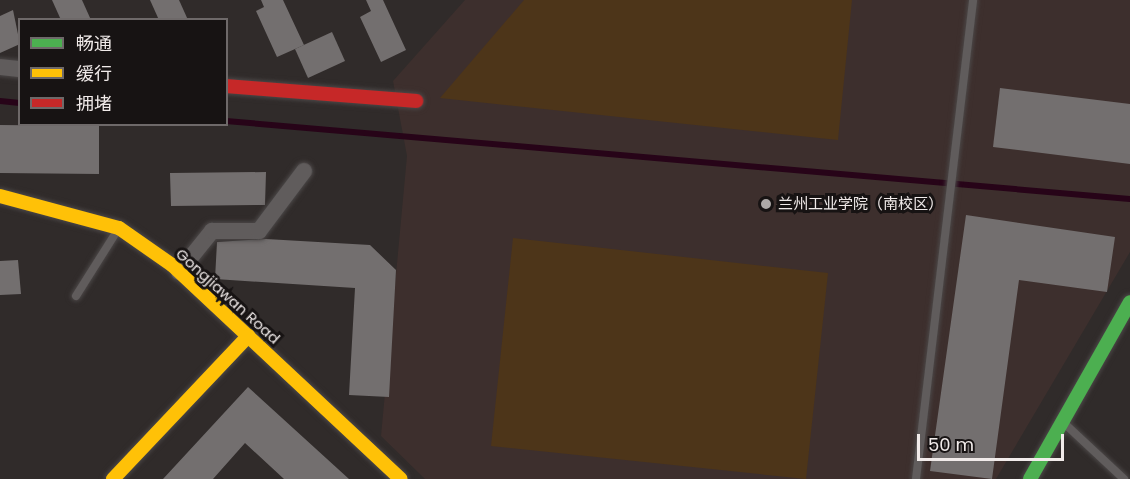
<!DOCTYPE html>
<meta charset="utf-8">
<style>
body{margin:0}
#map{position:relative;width:1130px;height:479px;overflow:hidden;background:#302b2a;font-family:Poppins,"Noto Sans SC",sans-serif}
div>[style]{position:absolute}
.built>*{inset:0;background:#3d2f2d}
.green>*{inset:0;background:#4d3519}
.stream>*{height:6px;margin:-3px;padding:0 3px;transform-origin:3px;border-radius:3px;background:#270418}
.building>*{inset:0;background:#736f6f}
.roads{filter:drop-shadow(0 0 2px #4b4747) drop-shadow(0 0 2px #4b4747)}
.lane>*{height:8px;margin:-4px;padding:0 4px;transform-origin:4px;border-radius:4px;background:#605c5c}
.street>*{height:16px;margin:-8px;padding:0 8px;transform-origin:8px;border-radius:8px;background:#605c5c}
.fast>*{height:14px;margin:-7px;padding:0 7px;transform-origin:7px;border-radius:7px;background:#4caf50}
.slow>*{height:14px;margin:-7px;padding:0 7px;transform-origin:7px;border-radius:7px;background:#ffc107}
.jam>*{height:14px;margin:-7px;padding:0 7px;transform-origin:7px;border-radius:7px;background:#c62828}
.dots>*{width:16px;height:16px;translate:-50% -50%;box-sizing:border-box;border:3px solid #171313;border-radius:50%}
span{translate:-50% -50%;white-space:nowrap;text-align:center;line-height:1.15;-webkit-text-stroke:6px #171313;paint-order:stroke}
.poi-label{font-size:15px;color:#f1ebea}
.left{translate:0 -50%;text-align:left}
.street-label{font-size:15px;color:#f1ebea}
.legend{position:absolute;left:18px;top:18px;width:210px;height:108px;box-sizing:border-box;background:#171313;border:2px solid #6e6969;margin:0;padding:8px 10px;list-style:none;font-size:18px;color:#f1ebea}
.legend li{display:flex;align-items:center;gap:12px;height:30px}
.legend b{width:30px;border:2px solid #6e6969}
.scale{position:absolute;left:917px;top:434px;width:147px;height:27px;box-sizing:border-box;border:3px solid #f1ebea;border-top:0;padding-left:8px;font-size:18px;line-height:21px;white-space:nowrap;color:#f1ebea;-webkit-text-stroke:4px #171313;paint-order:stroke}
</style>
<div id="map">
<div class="built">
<i style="clip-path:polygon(465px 0,1130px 0,1130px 252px,996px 479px,425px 479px,381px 436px,407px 156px,393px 81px)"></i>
</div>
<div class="green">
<i style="clip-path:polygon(524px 0,852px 0,838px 140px,440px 98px)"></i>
<i style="clip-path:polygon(513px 238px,828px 273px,806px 479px,491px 446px)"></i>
</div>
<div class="stream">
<i style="left:0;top:101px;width:20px;rotate:6deg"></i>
<i style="left:226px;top:121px;width:907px;rotate:4.93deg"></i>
</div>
<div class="building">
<i style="clip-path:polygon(52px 0,82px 0,91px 20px,61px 20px)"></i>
<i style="clip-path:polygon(150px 0,179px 0,188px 20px,159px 20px)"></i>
<i style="clip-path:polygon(261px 0,283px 0,304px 45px,277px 57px,256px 11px,264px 7px)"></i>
<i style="clip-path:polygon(366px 0,383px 0,406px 50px,381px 62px,360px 17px,371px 11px)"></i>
<i style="clip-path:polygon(13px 10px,20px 44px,0 53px,0 16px)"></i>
<i style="clip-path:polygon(332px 32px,345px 61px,308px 78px,295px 49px)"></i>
<i style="clip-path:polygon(1000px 88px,1130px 104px,1130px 164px,993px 147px)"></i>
<i style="clip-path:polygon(0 125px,99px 126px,99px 174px,0 173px)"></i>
<i style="clip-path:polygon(266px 172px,265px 205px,171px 206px,170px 173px)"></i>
<i style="clip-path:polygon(966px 215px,1115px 237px,1107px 292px,1019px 280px,992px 479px,930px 471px)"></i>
<i style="clip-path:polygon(266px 239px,370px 245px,396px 270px,389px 397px,349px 395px,355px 288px,215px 279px,217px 242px)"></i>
<i style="clip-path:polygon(18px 260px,21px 294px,0 295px,0 261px)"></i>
<i style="clip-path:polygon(248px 387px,349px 479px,284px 479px,245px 443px,213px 479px,163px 479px)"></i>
</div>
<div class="roads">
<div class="lane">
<i style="left:76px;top:296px;width:77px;rotate:-57.8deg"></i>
<i style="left:1065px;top:424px;width:81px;rotate:43deg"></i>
<i style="left:916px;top:479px;width:482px;rotate:-83.2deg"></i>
</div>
<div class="street">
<i style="left:0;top:67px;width:20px;rotate:6deg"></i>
<i style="left:179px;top:272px;width:53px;rotate:-51.2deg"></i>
<i style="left:212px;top:231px;width:47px"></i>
<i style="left:259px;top:231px;width:75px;rotate:-53.1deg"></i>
</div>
<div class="fast">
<i style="left:1030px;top:479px;width:203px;rotate:-60.5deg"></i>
</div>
<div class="slow">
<i style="left:0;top:196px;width:123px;rotate:15.1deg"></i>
<i style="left:119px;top:228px;width:65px;rotate:34.9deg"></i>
<i style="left:172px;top:265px;width:313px;rotate:43.1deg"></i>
<i style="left:113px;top:479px;width:197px;rotate:-46.6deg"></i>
</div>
<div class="jam">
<i style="left:226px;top:86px;width:191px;rotate:4.5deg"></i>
</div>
</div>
<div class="dots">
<i style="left:766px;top:204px;background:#ada8a7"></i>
</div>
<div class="poi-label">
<span class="left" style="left:778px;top:204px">兰州工业学院（南校区）</span>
</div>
<div class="street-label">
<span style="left:228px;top:296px;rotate:42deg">Gongjiawan Road</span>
</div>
<ul class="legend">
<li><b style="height:8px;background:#4caf50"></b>畅通</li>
<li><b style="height:8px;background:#ffc107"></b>缓行</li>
<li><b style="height:8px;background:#c62828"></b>拥堵</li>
</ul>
<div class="scale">50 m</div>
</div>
